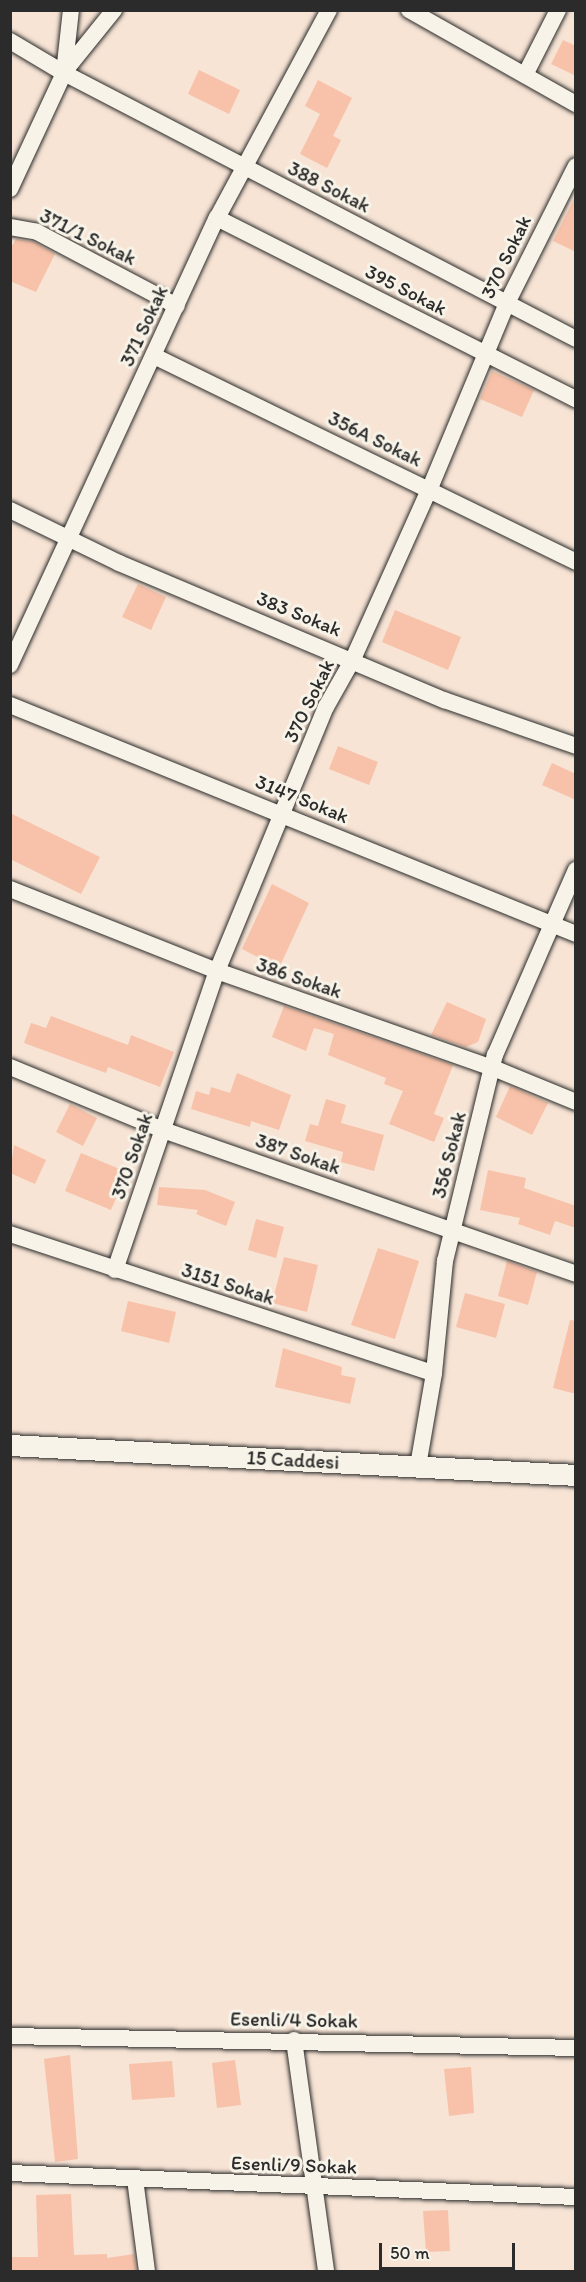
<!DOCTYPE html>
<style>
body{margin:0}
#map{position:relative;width:586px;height:2282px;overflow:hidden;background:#f7e4d5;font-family:Itim,sans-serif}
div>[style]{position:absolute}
.building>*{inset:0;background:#f7c2a9}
.roads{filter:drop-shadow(0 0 2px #2b2b2b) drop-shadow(0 0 2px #2b2b2b)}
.minor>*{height:16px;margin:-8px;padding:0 8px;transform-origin:8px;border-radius:8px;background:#f7f3e8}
.tertiary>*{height:21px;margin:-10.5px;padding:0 10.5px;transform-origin:10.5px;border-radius:10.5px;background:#f7f3e8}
span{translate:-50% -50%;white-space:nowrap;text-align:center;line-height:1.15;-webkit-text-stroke:6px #f7f3e8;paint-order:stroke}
.street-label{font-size:20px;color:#2b2b2b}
.frame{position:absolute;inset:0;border:12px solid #2b2b2b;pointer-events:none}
.scale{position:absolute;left:379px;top:2243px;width:136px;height:27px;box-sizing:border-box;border:3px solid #2b2b2b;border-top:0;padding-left:8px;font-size:18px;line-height:21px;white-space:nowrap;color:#2b2b2b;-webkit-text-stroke:4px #f7f3e8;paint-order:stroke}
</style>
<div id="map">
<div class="building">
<i style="clip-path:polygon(563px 40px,576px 46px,576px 76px,551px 64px)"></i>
<i style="clip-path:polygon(199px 70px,240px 90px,229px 114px,188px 94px)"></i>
<i style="clip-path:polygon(318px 80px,352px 98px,333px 136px,341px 140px,327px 168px,300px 154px,320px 114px,305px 106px)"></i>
<i style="clip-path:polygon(576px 195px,576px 252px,553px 241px)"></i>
<i style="clip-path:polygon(16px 239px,34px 242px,55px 254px,36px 292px,10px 281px,10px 249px)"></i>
<i style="clip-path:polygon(492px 371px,534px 390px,522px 417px,480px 399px)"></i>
<i style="clip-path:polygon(138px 584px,166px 597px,151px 630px,122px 617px)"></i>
<i style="clip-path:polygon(395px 610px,461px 637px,448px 670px,382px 642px)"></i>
<i style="clip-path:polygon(338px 746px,378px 762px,369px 785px,329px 769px)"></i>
<i style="clip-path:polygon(552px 763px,576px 774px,576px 800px,542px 785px)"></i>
<i style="clip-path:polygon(10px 813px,100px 857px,81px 894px,10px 859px)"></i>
<i style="clip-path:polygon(272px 884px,309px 903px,279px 968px,242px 949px)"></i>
<i style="clip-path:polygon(447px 1002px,486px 1019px,478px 1042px,466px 1047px,431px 1035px)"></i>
<i style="clip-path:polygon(284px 1006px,453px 1065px,434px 1114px,444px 1118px,434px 1142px,389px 1124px,403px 1091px,384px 1084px,386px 1078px,328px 1055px,334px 1034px,314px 1028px,306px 1051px,272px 1037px)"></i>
<i style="clip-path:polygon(51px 1016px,128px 1045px,131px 1035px,174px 1052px,160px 1087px,108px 1067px,106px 1073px,24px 1043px,31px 1023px,46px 1028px)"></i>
<i style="clip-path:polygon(237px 1073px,291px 1095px,279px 1130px,251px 1121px,250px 1127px,191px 1109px,196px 1091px,209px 1095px,211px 1087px,230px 1093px)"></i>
<i style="clip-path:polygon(510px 1086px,548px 1103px,532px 1135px,496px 1117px)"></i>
<i style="clip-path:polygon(326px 1099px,346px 1105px,341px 1123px,384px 1135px,374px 1171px,341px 1162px,343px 1152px,305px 1141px,310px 1124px,318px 1126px)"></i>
<i style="clip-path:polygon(70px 1104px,97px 1118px,83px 1146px,56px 1132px)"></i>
<i style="clip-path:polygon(14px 1145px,46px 1160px,35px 1184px,10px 1173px)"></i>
<i style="clip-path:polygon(81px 1153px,127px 1172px,111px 1210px,65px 1191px)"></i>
<i style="clip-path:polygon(488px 1170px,526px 1178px,524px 1188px,576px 1206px,576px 1228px,555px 1221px,550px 1235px,518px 1224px,520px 1218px,480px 1210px)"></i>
<i style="clip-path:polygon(159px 1187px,205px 1190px,235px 1202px,226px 1226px,196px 1214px,198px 1210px,157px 1205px)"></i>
<i style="clip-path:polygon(256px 1219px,284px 1227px,276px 1258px,248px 1250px)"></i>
<i style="clip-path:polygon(378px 1248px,419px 1261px,395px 1339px,351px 1325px)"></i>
<i style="clip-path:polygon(284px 1257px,318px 1265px,307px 1312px,272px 1303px)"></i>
<i style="clip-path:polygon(507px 1261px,537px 1272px,528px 1305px,498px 1296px)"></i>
<i style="clip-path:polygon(465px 1293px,505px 1304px,496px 1338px,456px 1327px)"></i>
<i style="clip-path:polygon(128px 1301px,176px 1312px,169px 1343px,121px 1331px)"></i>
<i style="clip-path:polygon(570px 1320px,576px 1321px,576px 1394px,553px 1388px)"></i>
<i style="clip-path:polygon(283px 1348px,342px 1367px,341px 1375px,356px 1378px,350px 1404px,275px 1387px)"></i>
<i style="clip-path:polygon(70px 2055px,78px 2159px,55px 2162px,44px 2059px)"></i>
<i style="clip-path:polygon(235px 2060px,241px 2105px,217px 2108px,212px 2063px)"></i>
<i style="clip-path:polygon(172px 2061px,175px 2097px,132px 2100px,129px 2064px)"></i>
<i style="clip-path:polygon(471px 2067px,474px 2113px,449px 2116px,444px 2069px)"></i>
<i style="clip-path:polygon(71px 2194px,74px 2255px,107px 2254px,107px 2258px,134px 2254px,136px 2271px,10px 2271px,10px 2257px,38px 2257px,36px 2195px)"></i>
<i style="clip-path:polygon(448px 2210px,450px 2251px,426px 2252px,423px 2211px)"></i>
</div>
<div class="roads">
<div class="minor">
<i style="left:409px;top:10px;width:192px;rotate:29.4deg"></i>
<i style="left:10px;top:41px;width:63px;rotate:30.7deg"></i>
<i style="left:64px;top:73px;width:577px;rotate:27.45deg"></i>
<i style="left:64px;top:72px;width:80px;rotate:-51.1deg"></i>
<i style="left:525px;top:75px;width:73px;rotate:-63.1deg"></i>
<i style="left:10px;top:189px;width:128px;rotate:-65deg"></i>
<i style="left:64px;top:73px;width:63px;rotate:-83.7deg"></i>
<i style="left:217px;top:218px;width:402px;rotate:26.8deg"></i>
<i style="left:10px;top:227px;width:27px;rotate:10deg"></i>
<i style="left:37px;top:232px;width:158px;rotate:27.9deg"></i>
<i style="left:154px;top:356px;width:470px;rotate:26deg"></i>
<i style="left:10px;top:510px;width:121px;rotate:25.9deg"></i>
<i style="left:119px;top:563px;width:353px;rotate:22.9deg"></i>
<i style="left:444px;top:700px;width:140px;rotate:19.2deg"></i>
<i style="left:10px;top:665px;width:493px;rotate:-65.2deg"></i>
<i style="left:217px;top:218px;width:236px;rotate:-61.7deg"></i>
<i style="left:10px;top:705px;width:611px;rotate:22.03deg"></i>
<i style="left:10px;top:889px;width:223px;rotate:21.6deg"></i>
<i style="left:217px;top:971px;width:293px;rotate:19.4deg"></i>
<i style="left:493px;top:1068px;width:90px;rotate:22.3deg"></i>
<i style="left:10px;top:1067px;width:165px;rotate:22.4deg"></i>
<i style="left:163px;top:1130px;width:437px;rotate:19.2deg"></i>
<i style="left:10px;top:1234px;width:446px;rotate:18.2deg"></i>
<i style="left:115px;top:1270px;width:316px;rotate:-71.2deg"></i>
<i style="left:217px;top:971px;width:286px;rotate:-67.6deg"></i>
<i style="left:326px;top:707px;width:55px;rotate:-60.6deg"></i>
<i style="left:353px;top:659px;width:188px;rotate:-65.8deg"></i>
<i style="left:430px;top:488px;width:200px;rotate:-67.4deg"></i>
<i style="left:507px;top:303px;width:153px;rotate:-63.3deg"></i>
<i style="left:418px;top:1466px;width:94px;rotate:-80.2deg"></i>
<i style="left:434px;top:1373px;width:113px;rotate:-84.4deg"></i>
<i style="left:445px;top:1261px;width:212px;rotate:-76.4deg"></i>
<i style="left:495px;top:1055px;width:202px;rotate:-66.4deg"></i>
<i style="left:10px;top:2036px;width:566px;rotate:1.21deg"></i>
<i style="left:294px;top:2040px;width:234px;rotate:82.1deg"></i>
<i style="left:10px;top:2173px;width:567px;rotate:2.43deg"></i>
<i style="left:135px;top:2179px;width:94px;rotate:82.6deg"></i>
</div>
<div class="tertiary">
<i style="left:10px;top:1445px;width:567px;rotate:3.03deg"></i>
</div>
</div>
<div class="street-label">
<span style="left:329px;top:187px;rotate:27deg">388 Sokak</span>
<span style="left:88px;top:237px;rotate:26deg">371/1 Sokak</span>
<span style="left:506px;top:257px;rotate:-64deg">370 Sokak</span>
<span style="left:406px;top:290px;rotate:27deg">395 Sokak</span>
<span style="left:144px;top:326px;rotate:-65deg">371 Sokak</span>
<span style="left:375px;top:439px;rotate:26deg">356A Sokak</span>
<span style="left:299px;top:614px;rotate:22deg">383 Sokak</span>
<span style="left:309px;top:701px;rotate:-64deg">370 Sokak</span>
<span style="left:302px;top:799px;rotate:22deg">3147 Sokak</span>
<span style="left:299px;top:978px;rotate:19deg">386 Sokak</span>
<span style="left:298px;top:1154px;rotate:19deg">387 Sokak</span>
<span style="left:449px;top:1155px;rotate:-76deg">356 Sokak</span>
<span style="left:132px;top:1156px;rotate:-71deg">370 Sokak</span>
<span style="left:228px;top:1284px;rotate:18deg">3151 Sokak</span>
<span style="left:293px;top:1460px;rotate:3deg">15 Caddesi</span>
<span style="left:294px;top:2020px;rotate:1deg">Esenli/4 Sokak</span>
<span style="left:294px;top:2165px;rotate:2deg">Esenli/9 Sokak</span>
</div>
<div class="frame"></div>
<div class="scale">50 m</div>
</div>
